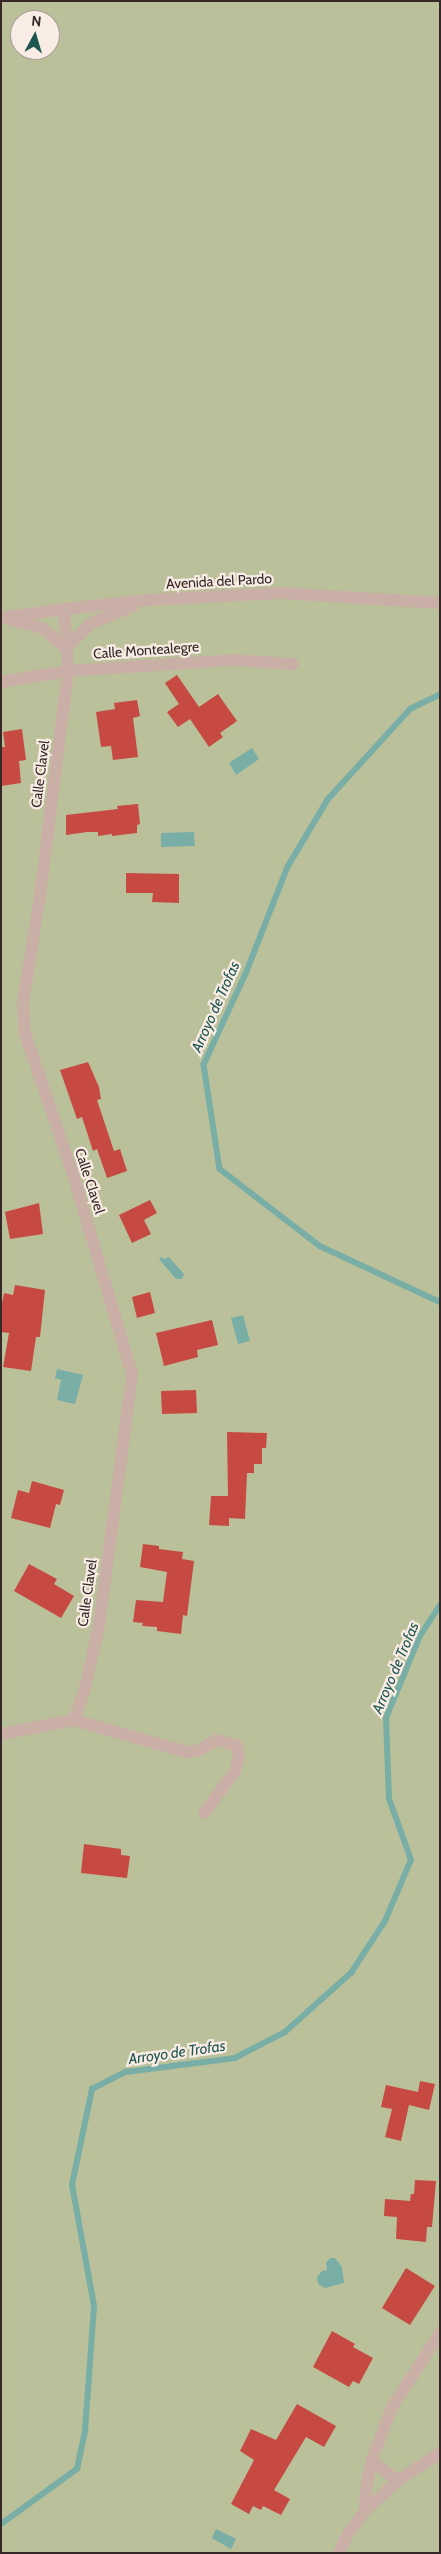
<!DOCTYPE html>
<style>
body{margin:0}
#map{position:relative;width:441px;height:2554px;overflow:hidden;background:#f1e1d9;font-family:Cabin,sans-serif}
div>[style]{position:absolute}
.green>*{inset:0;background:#bac099}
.water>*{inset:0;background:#78aea6}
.stream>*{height:5.5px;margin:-2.75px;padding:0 2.75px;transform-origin:2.75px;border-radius:2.75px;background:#78aea6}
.building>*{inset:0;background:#c64a42}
.minor>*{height:12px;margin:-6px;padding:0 6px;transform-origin:6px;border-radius:6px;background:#c9afa5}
span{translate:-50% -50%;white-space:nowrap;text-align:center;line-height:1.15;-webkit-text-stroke:4.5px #f9ece5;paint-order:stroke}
.street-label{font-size:14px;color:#352826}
.water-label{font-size:15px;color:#1c564f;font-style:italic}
.frame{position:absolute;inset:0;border:2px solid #352826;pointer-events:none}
.north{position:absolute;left:10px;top:10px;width:50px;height:50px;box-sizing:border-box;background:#f9ece5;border:1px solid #ab9e99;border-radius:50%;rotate:6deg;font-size:14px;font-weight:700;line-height:20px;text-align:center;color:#352826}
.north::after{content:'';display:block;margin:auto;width:18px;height:22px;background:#1c564f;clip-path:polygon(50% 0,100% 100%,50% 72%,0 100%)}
</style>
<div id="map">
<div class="green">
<i style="clip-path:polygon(evenodd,1px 1px,440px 1px,440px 2553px,1px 2553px,1px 1px,20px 20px,50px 20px,50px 50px,20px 50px,20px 20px)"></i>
</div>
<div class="water">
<i style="clip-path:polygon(252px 748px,259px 759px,236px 775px,229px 763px)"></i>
<i style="clip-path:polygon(194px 832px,195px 846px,161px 847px,161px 833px)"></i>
<i style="clip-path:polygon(161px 1257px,164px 1259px,169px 1257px,184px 1274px,182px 1279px,176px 1279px,159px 1259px)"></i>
<i style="clip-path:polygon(243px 1315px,250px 1341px,238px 1344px,231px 1318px)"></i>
<i style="clip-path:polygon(57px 1369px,83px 1375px,75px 1404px,57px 1400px,61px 1380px,55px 1378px)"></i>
<i style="clip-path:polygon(330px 2258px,335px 2258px,342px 2267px,344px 2283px,325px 2288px,318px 2284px,317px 2277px,322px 2271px,327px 2270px,326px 2263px)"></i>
<i style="clip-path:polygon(216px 2529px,236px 2539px,231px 2549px,212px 2538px)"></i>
</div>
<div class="stream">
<i style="left:440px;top:695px;width:32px;rotate:154deg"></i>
<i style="left:411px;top:709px;width:123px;rotate:132.4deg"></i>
<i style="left:328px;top:800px;width:78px;rotate:120.8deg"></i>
<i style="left:288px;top:867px;width:115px;rotate:111.4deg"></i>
<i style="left:246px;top:974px;width:100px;rotate:114.8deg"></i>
<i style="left:204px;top:1065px;width:105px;rotate:81.3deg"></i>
<i style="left:220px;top:1169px;width:126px;rotate:37.6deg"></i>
<i style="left:320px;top:1246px;width:132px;rotate:25deg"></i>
<i style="left:1px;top:2524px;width:94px;rotate:-35.9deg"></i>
<i style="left:77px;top:2469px;width:40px;rotate:-78deg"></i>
<i style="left:85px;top:2430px;width:124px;rotate:-85.8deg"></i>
<i style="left:94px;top:2306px;width:123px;rotate:-100.3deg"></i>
<i style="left:72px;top:2185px;width:98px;rotate:-78.2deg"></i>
<i style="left:92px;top:2089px;width:38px;rotate:-27deg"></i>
<i style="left:126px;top:2072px;width:110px;rotate:-7.3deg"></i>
<i style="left:235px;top:2058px;width:56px;rotate:-27.5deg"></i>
<i style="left:285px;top:2032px;width:89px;rotate:-41.8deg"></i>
<i style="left:351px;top:1973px;width:62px;rotate:-56.8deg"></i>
<i style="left:385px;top:1921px;width:66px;rotate:-66.9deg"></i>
<i style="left:411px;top:1860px;width:65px;rotate:-109.8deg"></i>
<i style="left:389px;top:1799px;width:81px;rotate:-92.1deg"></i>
<i style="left:386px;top:1718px;width:89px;rotate:-67.5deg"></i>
<i style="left:420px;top:1636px;width:37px;rotate:-57deg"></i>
</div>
<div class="building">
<i style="clip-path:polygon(177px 675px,199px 707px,218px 694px,237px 721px,220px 733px,223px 737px,209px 747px,190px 719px,178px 727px,167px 712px,179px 704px,165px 683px)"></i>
<i style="clip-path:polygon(137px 700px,140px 716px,133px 718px,138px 757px,113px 760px,111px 746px,101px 747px,96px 712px,115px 709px,114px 703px)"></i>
<i style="clip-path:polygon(22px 729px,26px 760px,19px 761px,21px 783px,1px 786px,1px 747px,5px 747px,3px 732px)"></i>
<i style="clip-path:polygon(138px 804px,140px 824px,137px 825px,137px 833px,112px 836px,112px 834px,98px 836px,98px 832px,87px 832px,66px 835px,66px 815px,118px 809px,117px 806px)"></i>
<i style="clip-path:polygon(126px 873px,179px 874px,179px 903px,152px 902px,153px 893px,126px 893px)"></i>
<i style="clip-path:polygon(88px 1062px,99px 1087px,101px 1099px,97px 1100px,114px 1151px,120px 1149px,127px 1171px,107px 1178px,97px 1149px,93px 1151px,82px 1117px,77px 1119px,60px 1070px)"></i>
<i style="clip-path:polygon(150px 1200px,157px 1213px,144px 1220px,151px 1234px,132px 1243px,119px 1215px)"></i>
<i style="clip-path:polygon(39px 1203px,43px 1234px,10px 1239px,5px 1212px)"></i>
<i style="clip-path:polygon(15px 1285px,45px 1290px,40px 1337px,36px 1337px,31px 1371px,3px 1367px,9px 1333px,1px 1332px,1px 1309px,4px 1293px,13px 1295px)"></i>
<i style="clip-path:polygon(150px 1292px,155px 1313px,137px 1318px,132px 1297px)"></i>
<i style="clip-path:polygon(212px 1320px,218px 1345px,197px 1350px,198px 1357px,164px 1366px,156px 1333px)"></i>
<i style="clip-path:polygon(196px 1390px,197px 1413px,162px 1414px,161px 1391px)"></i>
<i style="clip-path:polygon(227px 1432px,267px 1433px,266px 1448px,262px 1448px,262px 1464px,254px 1464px,254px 1473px,247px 1473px,245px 1519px,229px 1518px,229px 1526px,209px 1525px,211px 1496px,228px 1496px)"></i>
<i style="clip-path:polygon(32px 1481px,64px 1490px,60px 1505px,56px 1504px,50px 1528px,11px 1518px,18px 1490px,29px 1493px)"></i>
<i style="clip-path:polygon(143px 1544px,159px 1546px,159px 1549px,183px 1552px,182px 1559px,194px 1561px,187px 1616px,183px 1615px,181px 1634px,157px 1631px,157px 1627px,142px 1626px,143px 1623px,133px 1622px,136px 1600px,163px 1602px,167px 1572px,140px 1567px)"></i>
<i style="clip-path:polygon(29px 1564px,57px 1579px,54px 1584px,74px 1596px,61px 1618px,14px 1591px)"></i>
<i style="clip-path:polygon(84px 1844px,121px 1849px,121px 1855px,130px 1856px,127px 1878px,81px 1873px)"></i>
<i style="clip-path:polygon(420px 2081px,435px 2084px,429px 2110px,409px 2105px,401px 2141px,385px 2137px,392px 2109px,381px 2107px,386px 2085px,418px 2092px)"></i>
<i style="clip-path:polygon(415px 2180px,436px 2181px,432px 2227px,427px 2227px,426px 2242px,396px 2239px,397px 2217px,384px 2216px,385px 2199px,410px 2201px,411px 2194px,414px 2194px)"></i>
<i style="clip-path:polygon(406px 2268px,435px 2286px,410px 2325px,382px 2308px)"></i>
<i style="clip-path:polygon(332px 2331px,355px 2344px,353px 2347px,373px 2358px,359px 2384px,353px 2381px,349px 2387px,313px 2367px)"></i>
<i style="clip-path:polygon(297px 2404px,336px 2426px,324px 2447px,306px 2437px,274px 2490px,290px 2499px,281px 2515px,263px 2506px,261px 2510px,253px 2506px,249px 2514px,231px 2504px,254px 2460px,240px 2451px,251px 2429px,276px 2440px)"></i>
</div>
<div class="minor">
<i style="left:1px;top:618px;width:64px;rotate:-8.1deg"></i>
<i style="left:64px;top:609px;width:83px;rotate:-6.2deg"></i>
<i style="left:147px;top:600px;width:133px;rotate:-3deg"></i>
<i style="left:280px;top:593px;width:160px;rotate:3.6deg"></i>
<i style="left:11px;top:620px;width:32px;rotate:14deg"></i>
<i style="left:42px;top:628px;width:31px;rotate:40deg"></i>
<i style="left:66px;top:648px;width:34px;rotate:-45deg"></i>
<i style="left:90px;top:624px;width:47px;rotate:-22.7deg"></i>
<i style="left:1px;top:682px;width:68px;rotate:-9.3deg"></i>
<i style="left:68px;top:671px;width:164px;rotate:-3.8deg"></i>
<i style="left:232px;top:660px;width:61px;rotate:3.8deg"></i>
<i style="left:74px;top:1720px;width:117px;rotate:15.8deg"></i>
<i style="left:187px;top:1752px;width:10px;rotate:-6deg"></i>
<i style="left:197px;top:1751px;width:23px;rotate:-29deg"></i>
<i style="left:217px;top:1740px;width:20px;rotate:15deg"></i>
<i style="left:236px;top:1745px;width:10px;rotate:73deg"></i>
<i style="left:239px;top:1755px;width:16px;rotate:104deg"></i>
<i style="left:235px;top:1771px;width:52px;rotate:126.4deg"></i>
<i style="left:1px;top:1734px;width:74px;rotate:-10.9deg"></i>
<i style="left:74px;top:1720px;width:34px;rotate:-71deg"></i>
<i style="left:85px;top:1688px;width:64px;rotate:-77.3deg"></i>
<i style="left:99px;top:1626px;width:254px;rotate:-82.5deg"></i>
<i style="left:132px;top:1374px;width:204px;rotate:-106.5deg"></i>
<i style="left:74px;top:1178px;width:153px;rotate:-108.7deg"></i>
<i style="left:25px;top:1033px;width:29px;rotate:-94deg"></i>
<i style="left:23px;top:1004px;width:109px;rotate:-81.1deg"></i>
<i style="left:40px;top:896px;width:227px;rotate:-82.9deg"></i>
<i style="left:68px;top:671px;width:62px;rotate:-93.7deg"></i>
<i style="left:372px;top:2460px;width:33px;rotate:40deg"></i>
<i style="left:365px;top:2511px;width:21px;rotate:-87deg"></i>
<i style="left:366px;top:2490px;width:31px;rotate:-79deg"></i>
<i style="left:372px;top:2460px;width:57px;rotate:-69.3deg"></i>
<i style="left:392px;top:2407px;width:88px;rotate:-57deg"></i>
<i style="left:339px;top:2553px;width:21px;rotate:-65deg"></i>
<i style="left:348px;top:2534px;width:29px;rotate:-54deg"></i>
<i style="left:365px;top:2511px;width:44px;rotate:-43.2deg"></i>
<i style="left:397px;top:2481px;width:51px;rotate:-33.1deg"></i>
</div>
<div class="street-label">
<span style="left:219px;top:581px;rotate:-3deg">Avenida del Pardo</span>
<span style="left:146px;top:650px;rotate:-4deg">Calle Montealegre</span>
<span style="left:40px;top:774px;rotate:-83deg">Calle Clavel</span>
<span style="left:90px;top:1181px;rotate:72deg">Calle Clavel</span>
<span style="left:87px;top:1593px;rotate:-82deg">Calle Clavel</span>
</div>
<div class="water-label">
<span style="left:216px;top:1007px;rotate:-66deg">Arroyo de Trofas</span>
<span style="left:396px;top:1668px;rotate:-67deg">Arroyo de Trofas</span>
<span style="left:177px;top:2053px;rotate:-8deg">Arroyo de Trofas</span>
</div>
<div class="frame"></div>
<div class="north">N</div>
</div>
